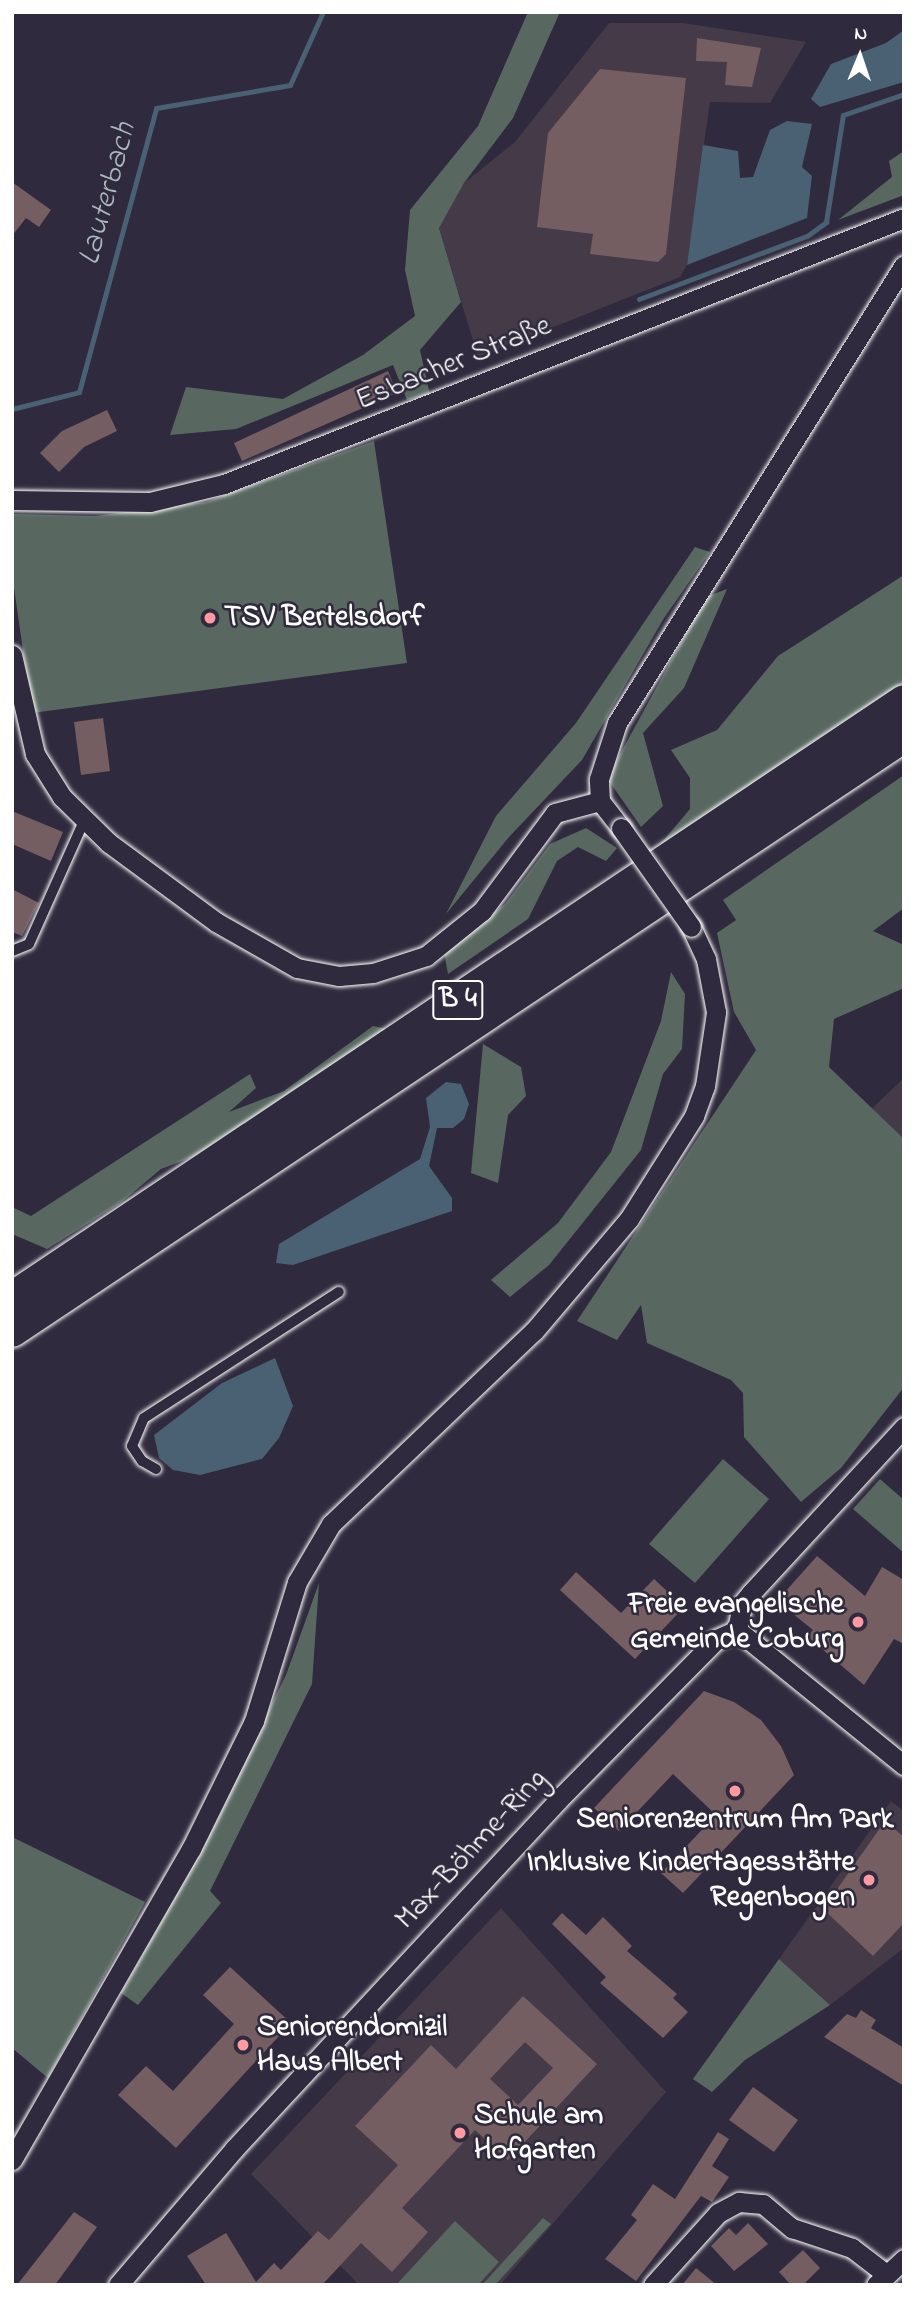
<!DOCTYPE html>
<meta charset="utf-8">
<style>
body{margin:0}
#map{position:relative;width:916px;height:2297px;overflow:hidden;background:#2f2a3d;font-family:"Indie Flower",sans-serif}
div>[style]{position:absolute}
.built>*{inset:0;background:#443a48}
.green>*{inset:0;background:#586860}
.water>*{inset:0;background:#496172}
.stream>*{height:5px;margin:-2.5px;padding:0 2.5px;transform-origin:2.5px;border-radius:2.5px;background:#496172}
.building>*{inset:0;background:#745e61}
.roads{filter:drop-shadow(0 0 2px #fff) drop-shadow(0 0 2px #fff)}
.service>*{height:10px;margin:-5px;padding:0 5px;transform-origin:5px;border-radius:5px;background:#2f2a3d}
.minor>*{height:19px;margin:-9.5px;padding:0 9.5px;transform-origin:9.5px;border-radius:9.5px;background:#2f2a3d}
.trunk>*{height:32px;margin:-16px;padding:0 16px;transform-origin:16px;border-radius:16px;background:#2f2a3d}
.bridges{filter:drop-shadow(0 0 2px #fff) drop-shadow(0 0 2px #fff)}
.minor-bridge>*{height:19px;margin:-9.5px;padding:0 9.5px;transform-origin:9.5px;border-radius:9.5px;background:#2f2a3d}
.dots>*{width:19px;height:19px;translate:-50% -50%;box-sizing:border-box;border:4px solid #2f2a3d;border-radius:50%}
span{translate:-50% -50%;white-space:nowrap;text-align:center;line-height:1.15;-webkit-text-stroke:5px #2f2a3d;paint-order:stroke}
.shield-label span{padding:2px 5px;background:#2f2a3d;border:2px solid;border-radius:5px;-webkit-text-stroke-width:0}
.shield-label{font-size:28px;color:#fff;font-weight:700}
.street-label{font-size:30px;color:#fff}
.poi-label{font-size:30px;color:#fff;font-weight:700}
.left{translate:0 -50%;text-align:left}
.right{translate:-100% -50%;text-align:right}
.water-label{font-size:32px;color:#adb8c0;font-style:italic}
.frame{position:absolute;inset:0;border:14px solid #fff;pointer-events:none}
.north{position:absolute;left:825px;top:21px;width:70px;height:70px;-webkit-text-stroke:5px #2f2a3d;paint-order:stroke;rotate:2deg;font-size:19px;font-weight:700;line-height:28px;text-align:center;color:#fff}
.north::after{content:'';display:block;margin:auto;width:24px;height:32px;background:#fff;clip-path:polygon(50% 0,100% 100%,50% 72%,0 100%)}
</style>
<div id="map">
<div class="built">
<i style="clip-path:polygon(609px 23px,683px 23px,806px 42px,770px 103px,710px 102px,687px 265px,680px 277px,478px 357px,439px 228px,464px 183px,515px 142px)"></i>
<i style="clip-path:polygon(904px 1078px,904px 1140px,866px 1114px)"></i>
<i style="clip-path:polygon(891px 1801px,904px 1811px,904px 1948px,830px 2005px,779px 1959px)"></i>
<i style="clip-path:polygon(501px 1908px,666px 2092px,500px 2285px,359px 2285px,251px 2174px)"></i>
</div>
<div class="green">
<i style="clip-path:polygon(528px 12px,560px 12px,513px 118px,464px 183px,439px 228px,461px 302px,420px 350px,430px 395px,407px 400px,393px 365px,236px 429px,170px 435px,186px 387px,283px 399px,363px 355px,415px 316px,405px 270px,410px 210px,478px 126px)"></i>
<i style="clip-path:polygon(904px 151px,904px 195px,838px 220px,892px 177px,889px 161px)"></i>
<i style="clip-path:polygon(374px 441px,407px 663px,32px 713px,12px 574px,12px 514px,95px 516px,206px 502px)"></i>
<i style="clip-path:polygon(695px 547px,710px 552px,664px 618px,582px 760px,509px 837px,446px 914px,496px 816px,576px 723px)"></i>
<i style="clip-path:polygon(904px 575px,904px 683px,657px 848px,690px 809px,690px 778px,671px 750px,717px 730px,778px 656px)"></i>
<i style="clip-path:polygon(727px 589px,684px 688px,643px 733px,663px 806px,641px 827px,607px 778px,706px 597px)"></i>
<i style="clip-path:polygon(904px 775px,904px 908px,873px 931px,904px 945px,904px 988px,834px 1019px,829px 1067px,904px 1139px,904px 1387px,841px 1468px,801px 1502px,744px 1437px,743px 1393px,731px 1380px,647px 1343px,641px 1305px,617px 1340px,577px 1321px,756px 1050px,734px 1012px,717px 933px,736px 920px,723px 900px)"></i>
<i style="clip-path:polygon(586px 828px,617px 848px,606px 861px,578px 847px,557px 861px,528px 919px,448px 974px,444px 952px,505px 904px,550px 844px)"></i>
<i style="clip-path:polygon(671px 972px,685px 994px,682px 1049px,663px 1074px,641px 1150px,549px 1265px,510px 1297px,491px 1280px,558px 1223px,611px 1152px,661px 1021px)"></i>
<i style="clip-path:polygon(373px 1026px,387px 1029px,209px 1151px,161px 1169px,119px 1204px,47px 1249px,12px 1234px,12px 1207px,31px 1216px,250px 1074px,256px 1088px,229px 1112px,284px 1091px)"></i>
<i style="clip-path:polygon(483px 1044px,521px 1067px,526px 1096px,508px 1115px,498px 1183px,471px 1173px)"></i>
<i style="clip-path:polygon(723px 1459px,769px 1499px,695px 1583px,649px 1544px)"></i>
<i style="clip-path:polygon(880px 1479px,904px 1500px,904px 1553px,853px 1509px)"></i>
<i style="clip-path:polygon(319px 1583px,312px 1684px,210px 1891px,221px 1903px,138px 2005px,121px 1993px,186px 1878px,286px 1675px)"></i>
<i style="clip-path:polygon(12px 1837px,145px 1902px,48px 2078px,12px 2048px)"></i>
<i style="clip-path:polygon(779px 1959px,830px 2005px,745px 2060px,712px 2092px,693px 2079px)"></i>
<i style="clip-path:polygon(543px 2218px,551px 2224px,495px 2285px,482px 2285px)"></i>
<i style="clip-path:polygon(455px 2221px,499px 2262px,478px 2285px,396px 2285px)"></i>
</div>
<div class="water">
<i style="clip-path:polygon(904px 30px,904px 82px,820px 107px,811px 99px,831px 64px,886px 43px)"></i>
<i style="clip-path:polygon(787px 121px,812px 124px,802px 167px,812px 176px,807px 218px,687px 265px,703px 145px,738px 151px,740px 178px,753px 177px,770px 130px)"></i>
<i style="clip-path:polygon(446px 1082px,461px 1084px,469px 1104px,464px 1119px,453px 1128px,437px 1128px,429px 1166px,452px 1198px,452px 1211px,293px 1265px,276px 1263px,279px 1244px,420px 1159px,430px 1127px,426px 1098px)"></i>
<i style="clip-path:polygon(275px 1358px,293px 1406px,279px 1438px,262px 1459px,200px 1475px,173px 1470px,159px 1458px,154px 1435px,222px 1383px)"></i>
</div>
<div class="stream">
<i style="left:639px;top:299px;width:179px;rotate:-20.6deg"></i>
<i style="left:807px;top:236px;width:24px;rotate:-36deg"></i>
<i style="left:826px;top:222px;width:108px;rotate:-81deg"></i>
<i style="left:843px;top:115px;width:65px;rotate:-19deg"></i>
<i style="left:12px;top:409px;width:69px;rotate:-14.2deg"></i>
<i style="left:79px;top:392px;width:294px;rotate:-74.8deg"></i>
<i style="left:156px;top:108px;width:136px;rotate:-9.7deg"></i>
<i style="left:290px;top:85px;width:80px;rotate:-65.7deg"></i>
</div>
<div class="building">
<i style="clip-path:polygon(697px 38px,761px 48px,752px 87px,725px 85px,727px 62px,696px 61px)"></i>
<i style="clip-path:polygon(600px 69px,686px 78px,666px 254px,658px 262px,590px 254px,593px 234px,537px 227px,548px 133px)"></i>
<i style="clip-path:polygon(12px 182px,51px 210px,39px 227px,26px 218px,12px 236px)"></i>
<i style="clip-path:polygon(388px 371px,397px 393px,242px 461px,234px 443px)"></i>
<i style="clip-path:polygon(107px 410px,117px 431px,84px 447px,59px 472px,40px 453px,62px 431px)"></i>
<i style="clip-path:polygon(103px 718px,110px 771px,81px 775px,74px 722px)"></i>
<i style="clip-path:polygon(12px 811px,63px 832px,51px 861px,12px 844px)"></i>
<i style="clip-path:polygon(12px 889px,39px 903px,22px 936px,12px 932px)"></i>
<i style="clip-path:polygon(817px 1556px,865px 1596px,882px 1567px,904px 1580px,904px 1644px,894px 1639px,864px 1685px,807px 1636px,813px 1630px,777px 1601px)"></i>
<i style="clip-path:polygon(576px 1572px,621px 1613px,654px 1579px,684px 1607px,635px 1659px,560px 1590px)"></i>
<i style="clip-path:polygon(704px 1691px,734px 1702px,761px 1720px,781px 1746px,794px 1775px,683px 1893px,661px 1873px,716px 1815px,673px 1774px,619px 1831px,594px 1808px)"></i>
<i style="clip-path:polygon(885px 1821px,904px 1837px,904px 1923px,873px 1956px,823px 1909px)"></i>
<i style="clip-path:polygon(562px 1913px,586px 1935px,603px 1917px,632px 1946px,627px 1951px,677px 1994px,673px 1998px,688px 2012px,663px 2038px,600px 1983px,606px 1977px,552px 1924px)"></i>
<i style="clip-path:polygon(230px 1967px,291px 2023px,176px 2148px,118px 2095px,146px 2066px,173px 2091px,234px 2024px,203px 1995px)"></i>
<i style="clip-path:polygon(evenodd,523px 1996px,597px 2064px,508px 2160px,475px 2130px,402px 2208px,428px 2232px,392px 2272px,361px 2243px,322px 2285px,206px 2285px,187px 2256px,226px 2233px,256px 2282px,274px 2263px,281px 2270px,318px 2231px,329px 2240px,398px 2165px,355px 2126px,431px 2045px,456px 2069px,523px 1996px,525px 2042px,553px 2068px,518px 2105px,490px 2079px,525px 2042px)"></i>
<i style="clip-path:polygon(861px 2010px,876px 2020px,871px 2028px,904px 2048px,904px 2086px,824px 2037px,847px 2014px,856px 2018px)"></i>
<i style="clip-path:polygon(753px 2087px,798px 2120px,774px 2152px,729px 2120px)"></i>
<i style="clip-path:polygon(718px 2132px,729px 2139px,712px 2166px,729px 2177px,712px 2202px,701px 2196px,636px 2281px,605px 2259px,637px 2220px,631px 2215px,653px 2184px,675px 2199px)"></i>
<i style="clip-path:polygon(74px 2212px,97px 2227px,55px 2285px,17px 2285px)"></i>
<i style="clip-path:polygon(748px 2223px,768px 2244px,734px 2271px,711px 2246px,729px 2228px,736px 2235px)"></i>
<i style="clip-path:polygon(803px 2250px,820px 2268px,803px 2285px,791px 2285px,779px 2272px)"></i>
<i style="clip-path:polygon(696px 2268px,717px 2285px,682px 2285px)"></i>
</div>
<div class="roads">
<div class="service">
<i style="left:12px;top:951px;width:18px;rotate:-22deg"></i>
<i style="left:29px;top:944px;width:135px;rotate:-65.9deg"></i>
<i style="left:156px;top:1469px;width:16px;rotate:-150deg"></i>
<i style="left:142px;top:1461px;width:18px;rotate:-124deg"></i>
<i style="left:132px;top:1446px;width:30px;rotate:-67deg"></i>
<i style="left:144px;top:1418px;width:232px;rotate:-32.9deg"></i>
</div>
<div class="minor">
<i style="left:12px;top:500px;width:138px;rotate:0.8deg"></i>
<i style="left:150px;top:502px;width:76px;rotate:-13.7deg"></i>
<i style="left:224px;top:484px;width:730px;rotate:-21.36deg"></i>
<i style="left:12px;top:655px;width:102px;rotate:76.9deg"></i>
<i style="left:35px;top:754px;width:51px;rotate:57.9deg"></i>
<i style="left:62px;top:797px;width:66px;rotate:44.4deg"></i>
<i style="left:109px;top:843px;width:133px;rotate:36.4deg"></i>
<i style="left:216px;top:922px;width:93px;rotate:29.6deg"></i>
<i style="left:297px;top:968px;width:43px;rotate:10.8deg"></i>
<i style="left:339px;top:976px;width:34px;rotate:-5deg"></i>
<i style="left:373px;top:973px;width:56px;rotate:-17.8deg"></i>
<i style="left:426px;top:956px;width:72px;rotate:-38.8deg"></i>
<i style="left:482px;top:911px;width:122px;rotate:-53.3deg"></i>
<i style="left:555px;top:813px;width:47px;rotate:-14.9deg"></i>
<i style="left:621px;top:828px;width:34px;rotate:-128deg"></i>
<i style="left:600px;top:801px;width:22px;rotate:-93deg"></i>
<i style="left:599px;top:779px;width:59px;rotate:-72.2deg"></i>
<i style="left:617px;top:723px;width:540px;rotate:-57.93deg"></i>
<i style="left:737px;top:1630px;width:26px;rotate:-79deg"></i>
<i style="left:742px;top:1604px;width:14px;rotate:-51deg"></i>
<i style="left:751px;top:1593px;width:226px;rotate:-47.3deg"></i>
<i style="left:737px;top:1630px;width:215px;rotate:39deg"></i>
<i style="left:12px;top:2160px;width:359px;rotate:-60.1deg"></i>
<i style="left:191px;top:1849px;width:143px;rotate:-63.8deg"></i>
<i style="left:254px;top:1721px;width:145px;rotate:-72.8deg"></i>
<i style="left:297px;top:1582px;width:67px;rotate:-59.6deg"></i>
<i style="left:331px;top:1524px;width:280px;rotate:-43.6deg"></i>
<i style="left:534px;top:1331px;width:147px;rotate:-49.7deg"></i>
<i style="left:629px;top:1219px;width:122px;rotate:-57.7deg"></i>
<i style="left:694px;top:1116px;width:32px;rotate:-70deg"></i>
<i style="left:705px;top:1086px;width:75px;rotate:-81.5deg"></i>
<i style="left:716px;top:1012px;width:54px;rotate:-100.7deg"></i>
<i style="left:706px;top:959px;width:35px;rotate:-115deg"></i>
<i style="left:118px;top:2285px;width:179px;rotate:-49.5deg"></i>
<i style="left:234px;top:2149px;width:476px;rotate:-47.1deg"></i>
<i style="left:558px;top:1800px;width:226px;rotate:-45.4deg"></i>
<i style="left:717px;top:1639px;width:22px;rotate:-24deg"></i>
<i style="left:653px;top:2285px;width:97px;rotate:-47.9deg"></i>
<i style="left:718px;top:2213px;width:24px;rotate:-28deg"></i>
<i style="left:739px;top:2202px;width:24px;rotate:5deg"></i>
<i style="left:763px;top:2204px;width:38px;rotate:40deg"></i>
<i style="left:792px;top:2228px;width:63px;rotate:18.4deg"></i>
<i style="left:852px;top:2248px;width:43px;rotate:37.4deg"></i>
<i style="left:876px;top:2285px;width:38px;rotate:-43deg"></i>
</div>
<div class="trunk">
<i style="left:12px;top:1298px;width:1073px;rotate:-33.79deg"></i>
<i style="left:12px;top:1331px;width:1072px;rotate:-33.7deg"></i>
</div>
</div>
<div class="bridges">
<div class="minor-bridge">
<i style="left:621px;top:828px;width:121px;rotate:54.7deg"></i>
</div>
</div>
<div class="dots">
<i style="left:210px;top:618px;background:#ff9aa2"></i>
<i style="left:858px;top:1622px;background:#ff9aa2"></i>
<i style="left:735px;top:1791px;background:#ff9aa2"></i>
<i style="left:869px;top:1880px;background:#ff9aa2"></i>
<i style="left:243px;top:2045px;background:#ff9aa2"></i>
<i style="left:460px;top:2133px;background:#ff9aa2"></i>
</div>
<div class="shield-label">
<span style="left:458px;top:1000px">B 4</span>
</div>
<div class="street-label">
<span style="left:454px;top:364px;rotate:-22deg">Esbacher Straße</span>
<span style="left:472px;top:1850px;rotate:-47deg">Max-Böhme-Ring</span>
</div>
<div class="poi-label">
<span class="left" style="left:224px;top:618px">TSV Bertelsdorf</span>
<span class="right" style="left:844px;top:1622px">Freie evangelische<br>Gemeinde Coburg</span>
<span style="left:735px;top:1820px">Seniorenzentrum Am Park</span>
<span class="right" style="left:855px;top:1880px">Inklusive Kindertagesstätte<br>Regenbogen</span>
<span class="left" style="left:257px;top:2045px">Seniorendomizil<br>Haus Albert</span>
<span class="left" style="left:474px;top:2133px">Schule am<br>Hofgarten</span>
</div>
<div class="water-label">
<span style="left:109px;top:194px;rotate:-75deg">Lauterbach</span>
</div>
<div class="frame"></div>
<div class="north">N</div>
</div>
